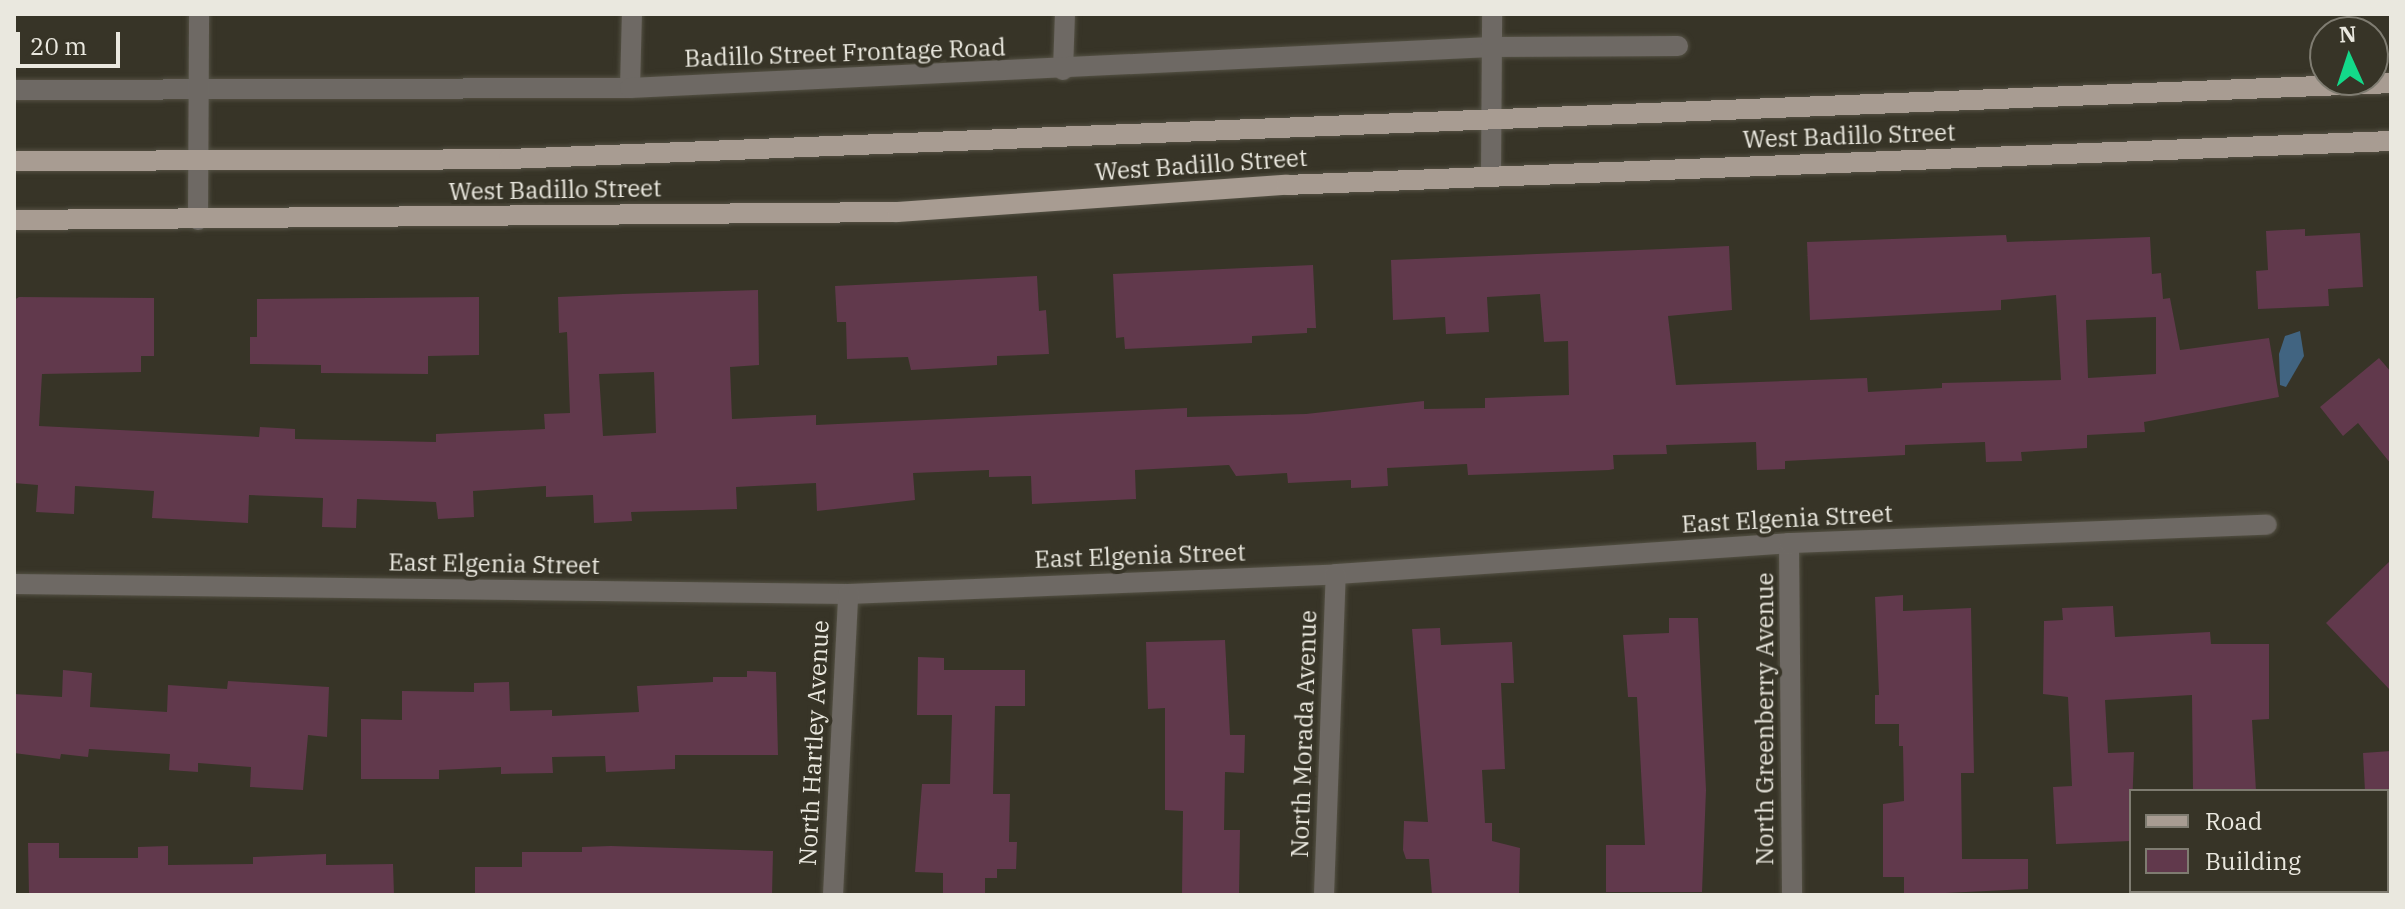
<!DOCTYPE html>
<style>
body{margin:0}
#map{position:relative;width:2405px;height:909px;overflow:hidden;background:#373427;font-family:"IBM Plex Serif",serif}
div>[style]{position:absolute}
.water>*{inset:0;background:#416481}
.building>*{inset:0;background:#61394c}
.roads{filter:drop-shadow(0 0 2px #545144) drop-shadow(0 0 2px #545144)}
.street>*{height:20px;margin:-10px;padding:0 10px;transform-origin:10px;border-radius:10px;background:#6e6964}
.primary>*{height:20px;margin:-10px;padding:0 10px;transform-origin:10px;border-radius:10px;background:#a89c92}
span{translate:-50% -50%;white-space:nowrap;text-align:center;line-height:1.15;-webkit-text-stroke:8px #373427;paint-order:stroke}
.street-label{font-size:24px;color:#eae8df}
.frame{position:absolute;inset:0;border:16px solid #eae8df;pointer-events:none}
.legend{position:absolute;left:2129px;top:789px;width:260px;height:104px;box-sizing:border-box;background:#373427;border:2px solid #7f7c71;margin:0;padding:10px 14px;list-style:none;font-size:24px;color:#eae8df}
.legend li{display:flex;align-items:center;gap:16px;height:40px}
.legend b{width:40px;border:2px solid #7f7c71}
.north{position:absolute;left:2309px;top:16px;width:80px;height:80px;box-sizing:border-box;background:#373427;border:2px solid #7f7c71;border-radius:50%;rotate:357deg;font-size:22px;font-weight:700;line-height:32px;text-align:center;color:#eae8df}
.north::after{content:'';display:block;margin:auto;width:28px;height:36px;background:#13d98a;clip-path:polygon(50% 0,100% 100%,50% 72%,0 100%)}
.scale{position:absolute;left:16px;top:32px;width:104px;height:36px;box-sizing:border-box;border:4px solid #eae8df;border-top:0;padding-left:10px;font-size:24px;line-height:28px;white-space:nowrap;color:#eae8df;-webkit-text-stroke:6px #373427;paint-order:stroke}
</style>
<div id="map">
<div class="water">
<i style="clip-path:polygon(2300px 331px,2304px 356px,2286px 387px,2280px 385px,2279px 354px,2285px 336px)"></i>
</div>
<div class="building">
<i style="clip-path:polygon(2305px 229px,2305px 236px,2360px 233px,2363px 287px,2328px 289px,2329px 306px,2258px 309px,2256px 271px,2268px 270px,2266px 231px)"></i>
<i style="clip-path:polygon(evenodd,2006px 235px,2007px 242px,2150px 237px,2152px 274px,2161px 273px,2163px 299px,2170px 298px,2180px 350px,2269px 338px,2279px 397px,2144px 422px,2145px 432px,2087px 435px,2087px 448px,2021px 452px,2022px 461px,1986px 462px,1985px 442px,1905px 445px,1905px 455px,1785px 461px,1785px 469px,1757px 470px,1756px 442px,1666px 445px,1667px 454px,1613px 455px,1614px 469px,1609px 470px,1468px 475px,1467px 464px,1387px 468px,1388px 486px,1351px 488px,1351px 480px,1288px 483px,1287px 473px,1236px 476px,1229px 465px,1135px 470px,1136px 499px,1032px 504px,1031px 476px,989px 477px,989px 470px,913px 473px,915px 500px,817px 511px,816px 483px,736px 487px,737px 509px,631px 512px,632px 521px,594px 523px,593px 495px,546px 497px,546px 486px,473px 491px,474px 517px,438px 519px,436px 502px,357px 499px,356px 528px,322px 527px,323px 498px,249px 495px,248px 523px,152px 518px,154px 491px,75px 486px,74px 514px,36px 512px,38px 485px,14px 483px,14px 300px,19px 297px,154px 298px,154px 356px,141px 356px,141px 372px,42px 374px,39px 426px,259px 437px,260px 427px,295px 429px,295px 439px,436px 442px,436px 434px,545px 429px,544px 414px,570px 413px,567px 332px,559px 333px,558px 297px,623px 294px,758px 290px,759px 365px,730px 367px,732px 419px,816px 415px,816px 425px,1187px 408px,1187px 417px,1306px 414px,1424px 401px,1424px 409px,1485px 408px,1485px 398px,1569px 395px,1568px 341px,1544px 342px,1540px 294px,1487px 297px,1489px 332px,1446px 334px,1445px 317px,1393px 320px,1391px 260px,1663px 249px,1729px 246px,1732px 310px,1668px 316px,1676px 385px,1867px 378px,1868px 392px,1942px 388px,1942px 383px,2061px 380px,2056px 295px,2001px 300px,2001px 310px,1810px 320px,1807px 242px,2006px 235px,2156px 317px,2156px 374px,2088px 378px,2086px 320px,2156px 317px,2006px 235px,654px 372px,656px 433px,603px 436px,599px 374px,654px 372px)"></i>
<i style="clip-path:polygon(1313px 265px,1316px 328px,1307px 328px,1307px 333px,1252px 336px,1252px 343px,1125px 349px,1124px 337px,1116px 338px,1113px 274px)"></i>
<i style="clip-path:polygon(1037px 276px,1039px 311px,1046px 310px,1049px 354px,997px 356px,997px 365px,911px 370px,908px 357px,847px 359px,846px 322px,837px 322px,835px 286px)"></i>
<i style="clip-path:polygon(479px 297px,479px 355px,428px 356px,428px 374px,321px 373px,321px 365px,250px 364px,250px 337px,257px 337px,257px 299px)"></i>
<i style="clip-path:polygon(2379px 358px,2391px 372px,2391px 464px,2358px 423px,2343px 436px,2320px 407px)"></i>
<i style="clip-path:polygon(2391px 560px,2391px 691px,2326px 623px)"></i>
<i style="clip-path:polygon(1903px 595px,1903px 611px,1971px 608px,1974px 773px,1961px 773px,1962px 859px,2028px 859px,2028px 889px,1904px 895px,1904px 877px,1883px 877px,1883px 804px,1904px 801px,1903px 746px,1899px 746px,1899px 724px,1875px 724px,1875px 695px,1879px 695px,1875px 597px)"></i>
<i style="clip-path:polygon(2113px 606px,2115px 637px,2210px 632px,2211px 644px,2269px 644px,2269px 719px,2252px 720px,2256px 791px,2193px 791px,2192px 695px,2105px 700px,2108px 753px,2134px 752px,2131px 841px,2056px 844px,2053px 787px,2072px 786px,2068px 697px,2043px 694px,2044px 621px,2063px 620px,2062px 608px)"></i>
<i style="clip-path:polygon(1669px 618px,1698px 618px,1706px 790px,1702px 892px,1606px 892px,1606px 845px,1645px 845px,1637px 697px,1628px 697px,1623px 635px,1669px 633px)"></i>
<i style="clip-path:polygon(1440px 628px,1441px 645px,1512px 642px,1514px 683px,1501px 683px,1505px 769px,1482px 770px,1485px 823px,1492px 823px,1492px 841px,1520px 848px,1519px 895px,1432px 895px,1429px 859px,1406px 859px,1403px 850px,1404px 821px,1428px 822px,1412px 629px)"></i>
<i style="clip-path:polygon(1225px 640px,1230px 735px,1245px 735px,1244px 773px,1225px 772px,1224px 830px,1240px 830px,1239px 895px,1182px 895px,1183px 811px,1165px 810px,1165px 708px,1148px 709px,1146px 642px)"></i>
<i style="clip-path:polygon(918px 657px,944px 658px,944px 670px,1025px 670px,1025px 706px,995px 706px,993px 794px,1010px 794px,1009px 842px,1017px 842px,1016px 869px,997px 869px,997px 878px,985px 878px,985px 895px,943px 895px,943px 873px,915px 872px,922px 784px,950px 784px,952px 715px,917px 715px)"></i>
<i style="clip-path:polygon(63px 670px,92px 673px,90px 707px,167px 712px,168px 685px,227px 689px,228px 681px,329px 687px,327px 737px,308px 735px,303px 790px,250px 787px,251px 767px,198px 763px,198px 772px,169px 770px,170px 754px,89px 749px,88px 757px,61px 754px,60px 759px,14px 753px,14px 694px,62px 697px)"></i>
<i style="clip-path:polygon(747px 671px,776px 672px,778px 755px,675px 755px,675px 769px,606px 772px,605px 756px,552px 757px,553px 773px,501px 774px,501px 767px,439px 770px,439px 779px,361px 779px,361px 719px,402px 720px,402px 691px,474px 692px,474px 683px,509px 682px,510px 711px,552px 710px,552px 716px,639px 712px,637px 686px,713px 682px,713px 677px,747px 677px)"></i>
<i style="clip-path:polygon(2391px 751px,2391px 791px,2365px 791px,2363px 753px)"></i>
<i style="clip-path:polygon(28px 843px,59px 843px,59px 858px,138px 858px,138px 847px,168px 846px,168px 865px,253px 864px,253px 857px,326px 854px,326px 865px,393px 864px,394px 895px,29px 895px)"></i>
<i style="clip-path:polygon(611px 846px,773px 851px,772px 895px,475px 895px,475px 867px,522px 867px,522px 852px,582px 852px,582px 847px)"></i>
</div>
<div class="roads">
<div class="street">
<i style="left:1063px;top:70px;width:56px;rotate:-88deg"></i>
<i style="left:630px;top:88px;width:74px;rotate:-88.5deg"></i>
<i style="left:14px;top:90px;width:616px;rotate:-0.19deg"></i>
<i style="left:630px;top:88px;width:862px;rotate:-2.73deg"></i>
<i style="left:1491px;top:47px;width:187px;rotate:-0.3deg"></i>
<i style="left:1491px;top:176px;width:162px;rotate:-89.6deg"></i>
<i style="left:198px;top:220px;width:206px;rotate:-89.7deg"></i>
<i style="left:1789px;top:543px;width:352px;rotate:89.5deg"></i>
<i style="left:14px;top:584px;width:834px;rotate:0.69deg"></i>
<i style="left:848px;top:594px;width:488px;rotate:-2.3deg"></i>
<i style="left:1336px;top:574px;width:454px;rotate:-3.9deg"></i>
<i style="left:1789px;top:543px;width:478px;rotate:-2.2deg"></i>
<i style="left:833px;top:895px;width:301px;rotate:-87.1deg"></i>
<i style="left:1324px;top:895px;width:321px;rotate:-87.9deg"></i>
</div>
<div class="primary">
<i style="left:14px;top:161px;width:495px;rotate:-0.2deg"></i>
<i style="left:509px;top:159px;width:1884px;rotate:-2.31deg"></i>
<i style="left:14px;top:220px;width:883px;rotate:-0.52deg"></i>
<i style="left:897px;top:212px;width:390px;rotate:-4deg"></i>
<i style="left:1286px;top:185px;width:1106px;rotate:-2.28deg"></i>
</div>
</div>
<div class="street-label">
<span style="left:845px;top:53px;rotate:-2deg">Badillo Street Frontage Road</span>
<span style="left:1849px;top:136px;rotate:-2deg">West Badillo Street</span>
<span style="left:1201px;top:165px;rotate:-4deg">West Badillo Street</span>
<span style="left:555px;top:190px;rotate:-1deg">West Badillo Street</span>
<span style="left:1787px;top:519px;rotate:-3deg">East Elgenia Street</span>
<span style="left:1140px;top:556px;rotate:-2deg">East Elgenia Street</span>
<span style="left:494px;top:564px;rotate:1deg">East Elgenia Street</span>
<span style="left:1765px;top:719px;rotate:-90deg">North Greenberry Avenue</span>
<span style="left:1304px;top:734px;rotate:-88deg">North Morada Avenue</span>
<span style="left:814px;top:743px;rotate:-87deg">North Hartley Avenue</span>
</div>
<div class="frame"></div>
<ul class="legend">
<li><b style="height:10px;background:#a89c92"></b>Road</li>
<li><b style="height:22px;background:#61394c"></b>Building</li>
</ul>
<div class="north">N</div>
<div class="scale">20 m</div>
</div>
